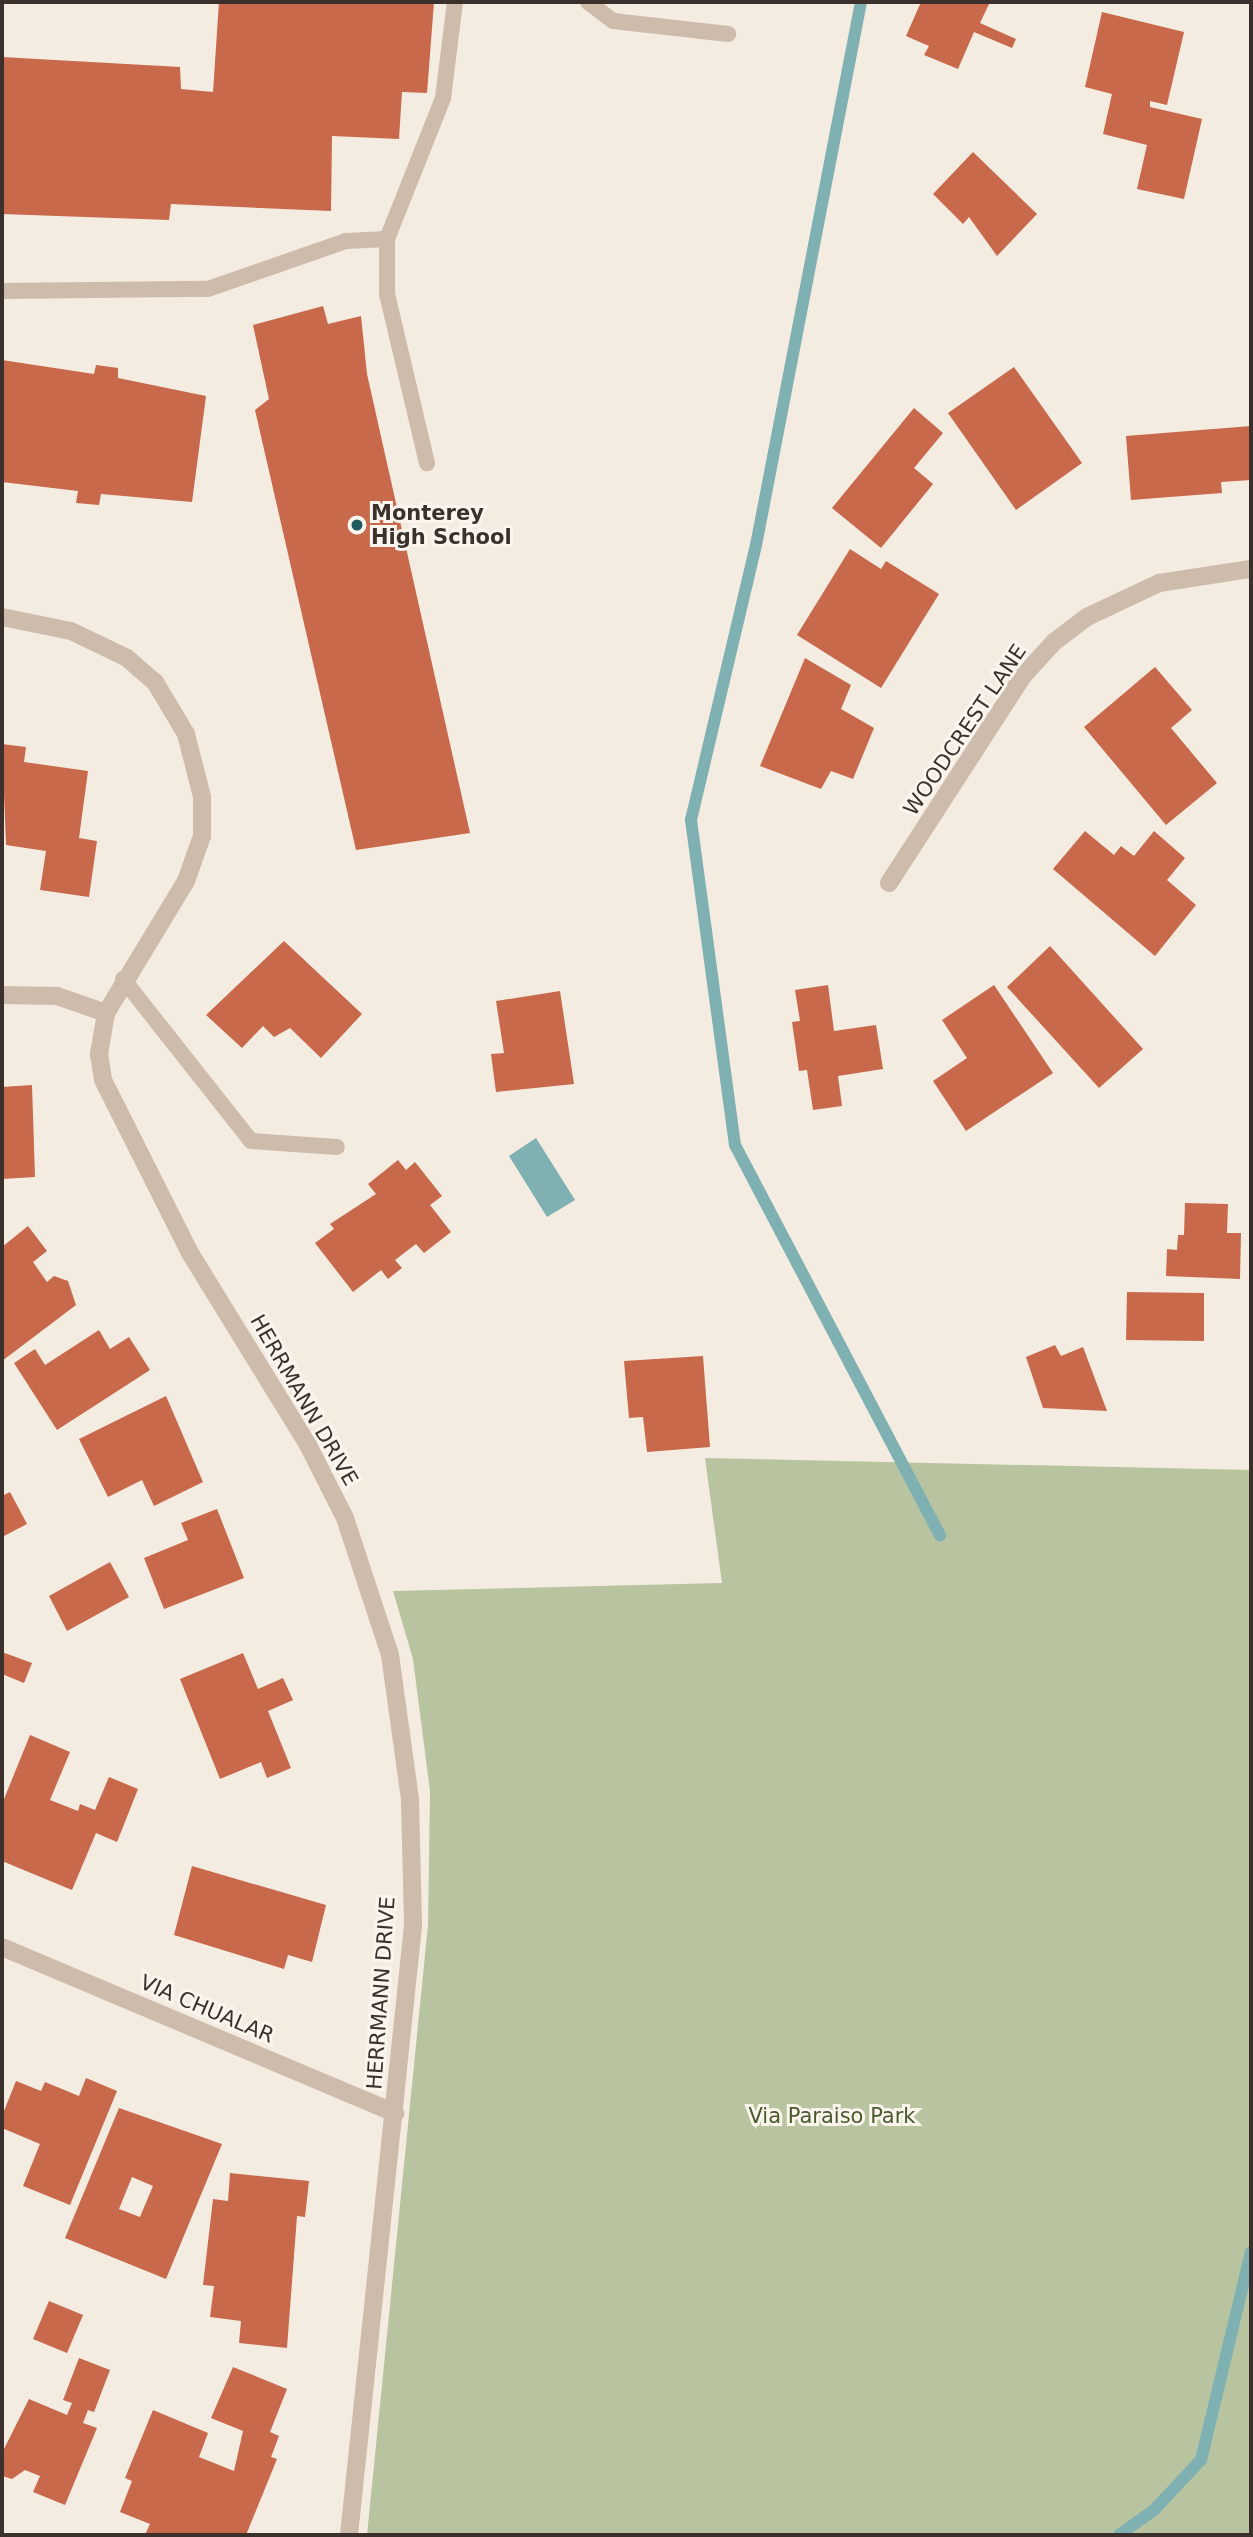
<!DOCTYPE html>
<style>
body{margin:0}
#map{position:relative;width:1253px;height:2537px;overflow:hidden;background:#f4ebe1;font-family:"DejaVu Sans",sans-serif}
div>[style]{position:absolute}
.green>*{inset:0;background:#b8c4a0}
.water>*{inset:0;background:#7fb0b2}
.stream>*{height:12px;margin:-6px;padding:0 6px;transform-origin:6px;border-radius:6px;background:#7fb0b2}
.building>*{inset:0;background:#c8694b}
.service>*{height:16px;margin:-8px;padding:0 8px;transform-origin:8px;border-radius:8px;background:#cdbbac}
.minor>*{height:18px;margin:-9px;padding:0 9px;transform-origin:9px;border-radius:9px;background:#cdbbac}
.dots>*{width:19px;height:19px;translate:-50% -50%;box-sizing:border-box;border:4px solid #fbf5ee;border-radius:50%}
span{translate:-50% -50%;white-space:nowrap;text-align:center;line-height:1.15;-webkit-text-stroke:6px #fbf5ee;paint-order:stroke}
.poi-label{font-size:21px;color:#3b302b;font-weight:700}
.left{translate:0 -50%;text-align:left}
.street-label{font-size:21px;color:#3b302b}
.park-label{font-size:21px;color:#4a5a2e}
.frame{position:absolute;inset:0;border:4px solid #3b302b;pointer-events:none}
</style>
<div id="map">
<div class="green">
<i style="clip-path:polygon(705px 1458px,1251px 1470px,1251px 2535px,367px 2535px,428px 1925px,430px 1791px,413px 1659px,393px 1591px,722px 1583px)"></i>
</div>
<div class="water">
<i style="clip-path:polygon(536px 1138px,575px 1200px,547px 1217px,509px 1156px)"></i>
</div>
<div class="stream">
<i style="left:861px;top:2px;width:553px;rotate:100.94deg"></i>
<i style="left:756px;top:545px;width:283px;rotate:103.3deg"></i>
<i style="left:691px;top:820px;width:328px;rotate:82.3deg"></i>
<i style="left:735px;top:1145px;width:441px;rotate:62.3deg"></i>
<i style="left:1119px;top:2535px;width:43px;rotate:-35.5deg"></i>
<i style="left:1154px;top:2510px;width:69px;rotate:-46.8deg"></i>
<i style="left:1201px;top:2460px;width:214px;rotate:-76.5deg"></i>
</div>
<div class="building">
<i style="clip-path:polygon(219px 2px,434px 2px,427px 93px,402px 92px,399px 139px,332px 136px,331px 211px,171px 204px,169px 220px,2px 214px,2px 57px,180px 67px,181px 89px,213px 92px)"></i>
<i style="clip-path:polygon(921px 2px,990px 2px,980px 23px,1016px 39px,1012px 48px,974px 32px,958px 69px,924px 55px,929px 46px,906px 36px)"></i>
<i style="clip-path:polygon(1102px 12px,1184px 32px,1167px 105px,1150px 101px,1150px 107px,1202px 119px,1184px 199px,1137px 189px,1147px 145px,1103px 134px,1112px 94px,1085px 87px)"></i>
<i style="clip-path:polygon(973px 152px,1037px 214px,997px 256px,969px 217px,963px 224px,933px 194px)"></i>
<i style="clip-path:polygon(323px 306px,328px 324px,361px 316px,367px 374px,470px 833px,356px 850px,255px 410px,269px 399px,253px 325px)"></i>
<i style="clip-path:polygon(2px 360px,94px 374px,96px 365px,118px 368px,118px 378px,206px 396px,192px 502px,101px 494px,99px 505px,76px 503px,78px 491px,2px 482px)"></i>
<i style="clip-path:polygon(1014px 367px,1082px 463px,1016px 510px,948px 413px)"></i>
<i style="clip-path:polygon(914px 408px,943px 433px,914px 468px,933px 484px,881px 548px,832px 508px)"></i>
<i style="clip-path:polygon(1251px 426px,1251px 480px,1221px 482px,1222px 493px,1131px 500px,1126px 436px)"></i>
<i style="clip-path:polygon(850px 549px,881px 569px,886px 561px,939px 594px,881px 688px,797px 635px)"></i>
<i style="clip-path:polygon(805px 658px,851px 685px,841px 709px,874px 728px,853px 779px,831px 771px,821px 789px,760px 766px)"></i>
<i style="clip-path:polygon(1155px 667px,1192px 710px,1171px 728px,1217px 783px,1166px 825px,1084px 727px)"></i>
<i style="clip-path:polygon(2px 744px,26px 747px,24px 762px,88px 771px,79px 838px,97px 841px,89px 897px,40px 890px,46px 851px,6px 845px)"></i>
<i style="clip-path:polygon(1085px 831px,1114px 855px,1121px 846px,1134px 856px,1154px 831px,1185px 858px,1167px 880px,1196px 905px,1155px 956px,1053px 869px)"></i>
<i style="clip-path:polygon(284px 941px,362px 1014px,321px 1058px,290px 1028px,274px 1037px,263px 1026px,242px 1048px,206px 1015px)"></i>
<i style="clip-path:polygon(1050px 946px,1143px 1049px,1099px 1088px,1007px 987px)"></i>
<i style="clip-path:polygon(828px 985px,834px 1031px,876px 1025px,883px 1069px,838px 1076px,842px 1106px,813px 1110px,807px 1070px,799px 1071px,792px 1022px,800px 1021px,795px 990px)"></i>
<i style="clip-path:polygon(994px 985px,1053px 1073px,966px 1131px,933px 1081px,967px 1058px,942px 1020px)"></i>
<i style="clip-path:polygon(560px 991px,574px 1084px,496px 1092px,491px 1054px,504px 1053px,496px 1001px)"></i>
<i style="clip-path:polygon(32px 1085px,35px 1177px,2px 1179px,2px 1087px)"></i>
<i style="clip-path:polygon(398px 1160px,406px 1170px,415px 1162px,442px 1196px,430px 1205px,451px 1232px,424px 1253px,416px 1244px,395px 1260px,402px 1268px,388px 1279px,381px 1270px,353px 1292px,315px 1243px,334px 1229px,330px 1224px,376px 1194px,368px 1184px)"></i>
<i style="clip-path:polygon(1185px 1203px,1228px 1204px,1227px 1233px,1241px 1233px,1240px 1279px,1166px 1276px,1167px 1249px,1177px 1250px,1178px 1235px,1184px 1235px)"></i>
<i style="clip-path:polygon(28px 1226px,47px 1251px,33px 1262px,47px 1282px,54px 1276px,68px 1281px,76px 1305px,2px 1361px,2px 1247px)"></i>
<i style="clip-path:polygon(1127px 1292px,1204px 1293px,1204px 1341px,1126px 1340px)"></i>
<i style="clip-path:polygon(99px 1330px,110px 1349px,129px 1337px,150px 1370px,57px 1430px,14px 1363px,35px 1349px,45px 1365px)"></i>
<i style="clip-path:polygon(1055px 1345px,1061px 1356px,1083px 1347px,1107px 1411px,1043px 1408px,1026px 1357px)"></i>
<i style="clip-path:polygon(703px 1356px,710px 1447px,647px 1452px,643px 1417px,629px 1418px,624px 1361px)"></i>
<i style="clip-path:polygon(166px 1396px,203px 1482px,154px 1506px,142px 1480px,108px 1497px,79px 1439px)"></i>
<i style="clip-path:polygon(10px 1492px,27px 1524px,2px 1537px,2px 1496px)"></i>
<i style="clip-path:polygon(217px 1509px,244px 1578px,164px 1609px,144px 1558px,188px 1540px,181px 1523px)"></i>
<i style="clip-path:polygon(110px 1562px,129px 1597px,67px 1631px,49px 1596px)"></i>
<i style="clip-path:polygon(2px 1652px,32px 1663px,24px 1683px,2px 1674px)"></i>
<i style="clip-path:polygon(243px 1653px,258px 1689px,283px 1678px,293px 1700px,268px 1711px,291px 1768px,267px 1778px,261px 1762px,220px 1779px,180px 1679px)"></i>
<i style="clip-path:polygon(30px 1735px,70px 1752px,50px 1800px,78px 1811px,80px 1804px,95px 1810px,109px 1777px,138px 1789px,117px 1842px,96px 1833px,72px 1890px,2px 1861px,2px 1804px)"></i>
<i style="clip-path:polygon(192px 1866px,326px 1905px,312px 1962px,288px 1955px,284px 1969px,174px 1935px)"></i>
<i style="clip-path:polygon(86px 2078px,117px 2091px,70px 2205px,23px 2186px,40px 2144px,2px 2128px,2px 2116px,16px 2081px,41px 2091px,45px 2082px,79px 2096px)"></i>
<i style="clip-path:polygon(evenodd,119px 2108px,222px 2144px,166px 2279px,65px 2238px,119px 2108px,132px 2177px,153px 2186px,140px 2217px,119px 2209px,132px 2177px)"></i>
<i style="clip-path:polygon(230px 2173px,309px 2181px,305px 2217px,297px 2216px,287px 2348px,239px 2343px,241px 2321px,210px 2317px,214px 2286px,203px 2285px,213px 2199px,228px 2201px)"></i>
<i style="clip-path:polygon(49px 2301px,83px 2315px,67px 2353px,33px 2339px)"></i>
<i style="clip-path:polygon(79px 2358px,110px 2370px,94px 2412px,88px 2410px,83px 2423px,97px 2428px,65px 2505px,33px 2492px,40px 2476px,25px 2470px,12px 2479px,2px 2476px,2px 2453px,29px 2399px,67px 2415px,72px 2403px,63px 2400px)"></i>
<i style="clip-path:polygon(233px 2367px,287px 2389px,270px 2432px,279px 2436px,271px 2457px,277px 2459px,246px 2535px,145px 2535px,150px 2524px,120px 2512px,132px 2481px,125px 2478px,153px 2410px,208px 2433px,199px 2457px,234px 2471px,243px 2431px,211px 2418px)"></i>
</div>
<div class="service">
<i style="left:588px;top:2px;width:31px;rotate:37deg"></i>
<i style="left:613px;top:21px;width:116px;rotate:6.4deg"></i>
<i style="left:387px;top:239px;width:55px;rotate:90deg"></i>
<i style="left:387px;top:294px;width:174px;rotate:76.7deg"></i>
<i style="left:2px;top:291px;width:206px;rotate:-0.6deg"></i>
<i style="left:208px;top:289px;width:146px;rotate:-19.2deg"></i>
<i style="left:346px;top:241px;width:41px;rotate:-2.8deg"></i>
<i style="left:387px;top:239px;width:152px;rotate:-68.3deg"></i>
<i style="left:443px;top:98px;width:97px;rotate:-82.9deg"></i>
<i style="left:123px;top:979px;width:206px;rotate:51.7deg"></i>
<i style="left:251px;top:1141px;width:86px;rotate:4deg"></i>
</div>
<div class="minor">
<i style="left:2px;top:617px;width:70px;rotate:11.5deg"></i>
<i style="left:71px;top:631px;width:62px;rotate:25.7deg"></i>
<i style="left:127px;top:658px;width:37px;rotate:41deg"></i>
<i style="left:155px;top:682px;width:61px;rotate:59.2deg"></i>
<i style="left:186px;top:734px;width:65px;rotate:75.7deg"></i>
<i style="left:202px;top:797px;width:39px;rotate:90deg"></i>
<i style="left:202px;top:836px;width:48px;rotate:109.6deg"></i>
<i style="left:186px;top:881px;width:154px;rotate:121.2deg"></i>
<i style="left:106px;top:1013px;width:42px;rotate:99.7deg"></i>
<i style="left:99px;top:1054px;width:26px;rotate:81deg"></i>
<i style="left:103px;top:1080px;width:194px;rotate:63.3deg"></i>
<i style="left:190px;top:1253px;width:225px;rotate:58.4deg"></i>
<i style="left:308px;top:1445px;width:82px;rotate:63.1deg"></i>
<i style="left:345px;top:1518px;width:144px;rotate:71.8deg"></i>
<i style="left:390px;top:1655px;width:146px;rotate:82.1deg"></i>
<i style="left:410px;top:1800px;width:126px;rotate:88.6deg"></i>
<i style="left:413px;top:1926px;width:612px;rotate:96deg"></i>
<i style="left:889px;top:883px;width:247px;rotate:-57.1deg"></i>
<i style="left:1023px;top:676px;width:46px;rotate:-47.6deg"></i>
<i style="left:1054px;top:642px;width:41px;rotate:-37.1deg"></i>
<i style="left:1087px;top:617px;width:80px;rotate:-25.3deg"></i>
<i style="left:1159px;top:583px;width:93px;rotate:-8.7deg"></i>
<i style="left:2px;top:995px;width:55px;rotate:1deg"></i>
<i style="left:57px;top:996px;width:52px;rotate:19.1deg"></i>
<i style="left:2px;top:1947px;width:427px;rotate:22.9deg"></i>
</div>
<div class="dots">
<i style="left:357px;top:525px;background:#1f5a5e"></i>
</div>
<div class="poi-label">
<span class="left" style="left:371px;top:525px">Monterey<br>High School</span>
</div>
<div class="street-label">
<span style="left:965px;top:730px;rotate:-56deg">WOODCREST LANE</span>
<span style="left:304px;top:1400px;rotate:60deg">HERRMANN DRIVE</span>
<span style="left:381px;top:1993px;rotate:-86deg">HERRMANN DRIVE</span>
<span style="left:207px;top:2009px;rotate:23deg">VIA CHUALAR</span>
</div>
<div class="park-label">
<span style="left:832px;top:2116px">Via Paraiso Park</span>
</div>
<div class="frame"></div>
</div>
